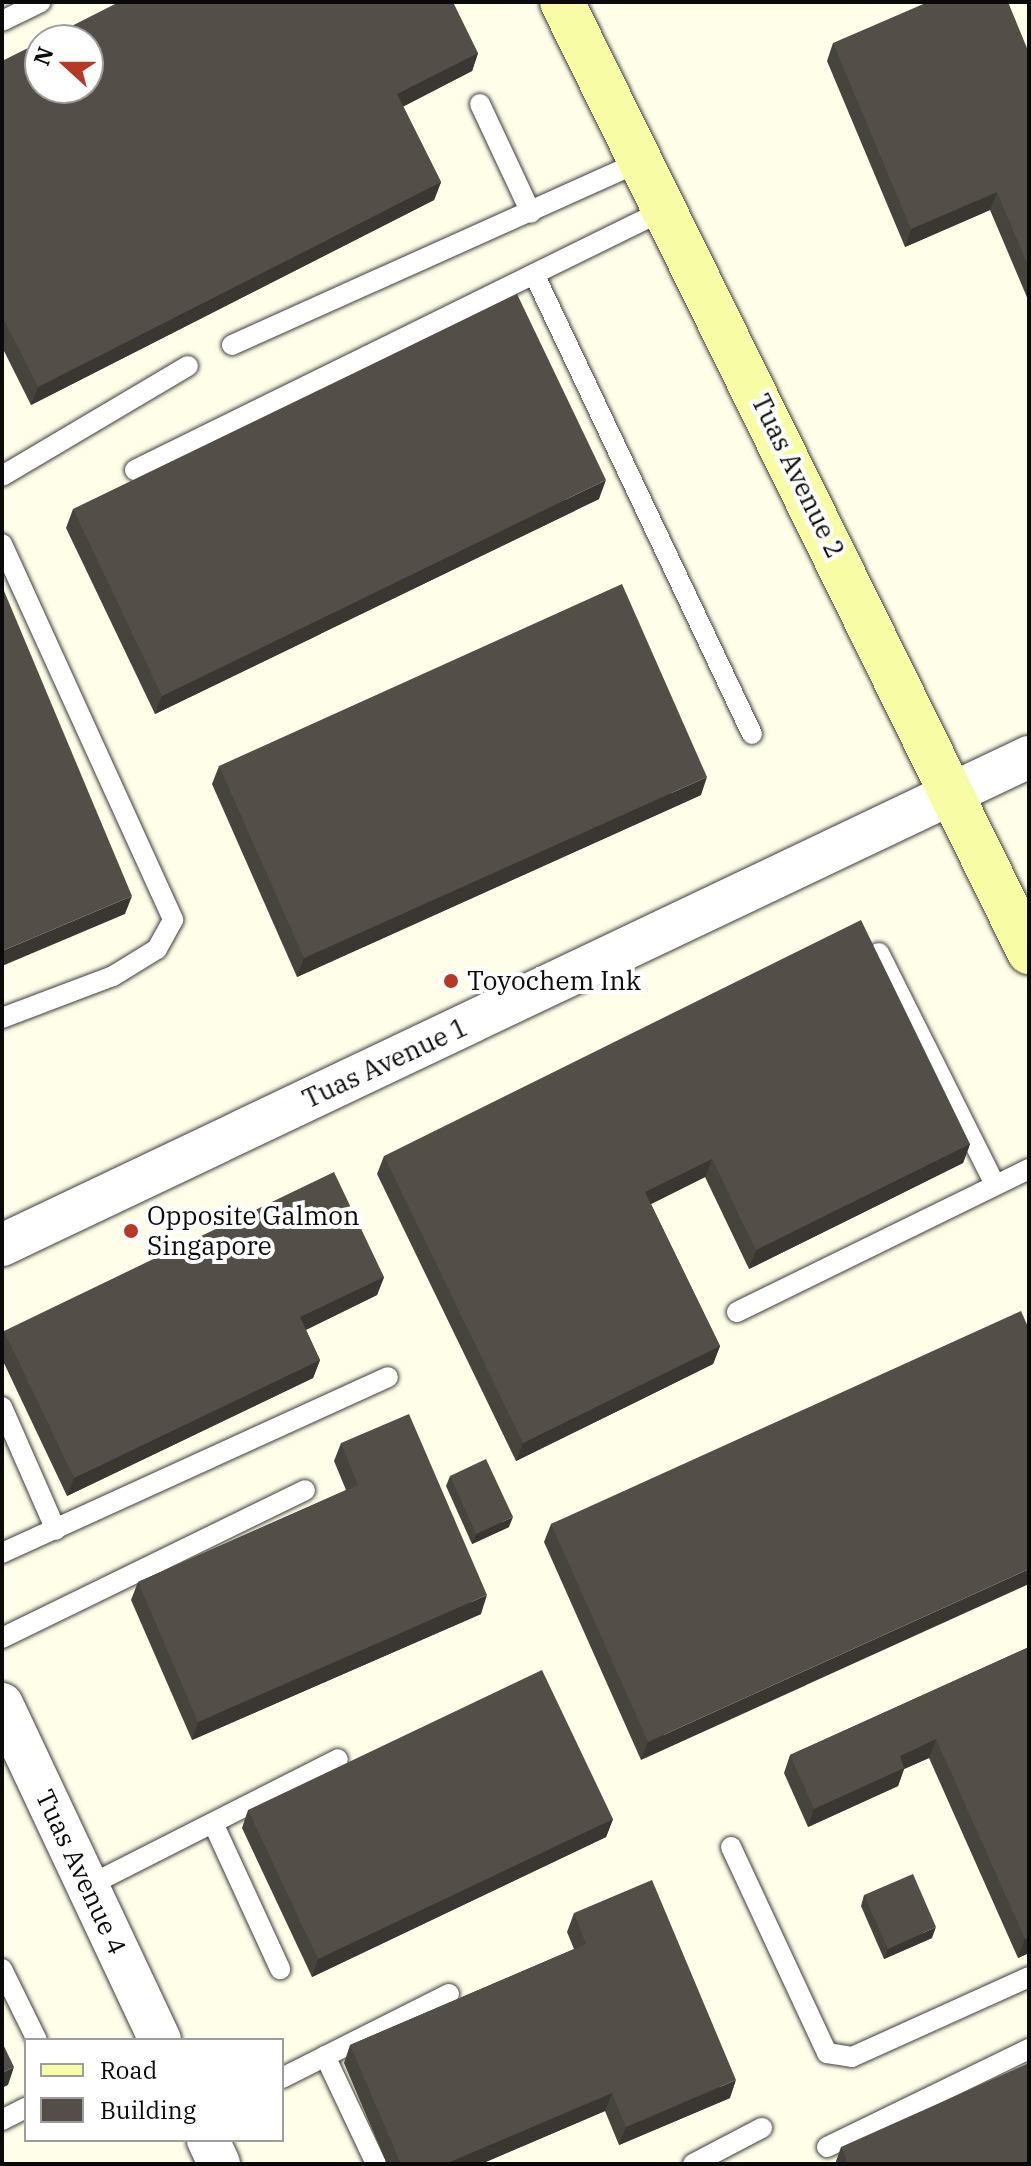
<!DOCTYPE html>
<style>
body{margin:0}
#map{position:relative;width:1031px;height:2166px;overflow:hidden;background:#fffee8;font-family:"IBM Plex Serif",serif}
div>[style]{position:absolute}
.roads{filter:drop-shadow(0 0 2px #3d3d3d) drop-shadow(0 0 2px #3d3d3d)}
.lane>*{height:20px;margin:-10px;padding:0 10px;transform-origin:10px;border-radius:10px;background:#fff}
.street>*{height:42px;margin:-21px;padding:0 21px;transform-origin:21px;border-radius:21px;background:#fff}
.secondary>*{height:44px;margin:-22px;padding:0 22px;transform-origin:22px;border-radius:22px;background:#f8fda5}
.wall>*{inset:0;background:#47433d}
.shaded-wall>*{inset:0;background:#3a3732}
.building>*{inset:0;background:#534e47}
.dots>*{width:22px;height:22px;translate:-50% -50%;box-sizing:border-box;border:4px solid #fff;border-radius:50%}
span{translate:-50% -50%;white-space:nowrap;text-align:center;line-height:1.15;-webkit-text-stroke:8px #fff;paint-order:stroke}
.street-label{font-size:26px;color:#0a0a0a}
.poi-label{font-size:26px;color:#0a0a0a}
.left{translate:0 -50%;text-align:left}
.frame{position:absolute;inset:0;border:4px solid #0a0a0a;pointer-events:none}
.legend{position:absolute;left:24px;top:2038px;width:260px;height:104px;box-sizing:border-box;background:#fff;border:2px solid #9d9d9d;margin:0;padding:10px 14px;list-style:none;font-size:24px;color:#0a0a0a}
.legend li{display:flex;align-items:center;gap:16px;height:40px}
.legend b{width:40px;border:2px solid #9d9d9d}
.north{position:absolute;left:24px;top:24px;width:80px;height:80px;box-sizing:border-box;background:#fff;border:2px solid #9d9d9d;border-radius:50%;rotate:291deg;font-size:22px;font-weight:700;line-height:32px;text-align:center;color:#0a0a0a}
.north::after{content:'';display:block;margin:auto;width:28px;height:36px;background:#b63827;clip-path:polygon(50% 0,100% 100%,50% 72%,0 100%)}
</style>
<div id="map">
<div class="roads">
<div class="lane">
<i style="left:2px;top:21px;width:43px;rotate:-26deg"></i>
<i style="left:480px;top:104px;width:120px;rotate:64.9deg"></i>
<i style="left:534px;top:274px;width:509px;rotate:64.64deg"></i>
<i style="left:232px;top:345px;width:447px;rotate:-24.2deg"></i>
<i style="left:135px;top:470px;width:589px;rotate:-26.17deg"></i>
<i style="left:2px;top:476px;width:216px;rotate:-30.6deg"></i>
<i style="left:2px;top:544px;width:413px;rotate:65.5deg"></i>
<i style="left:173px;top:920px;width:33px;rotate:119deg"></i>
<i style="left:157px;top:949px;width:52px;rotate:148.5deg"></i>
<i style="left:113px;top:976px;width:119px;rotate:159.3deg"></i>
<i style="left:879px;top:953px;width:259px;rotate:63.4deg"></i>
<i style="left:737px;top:1312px;width:325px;rotate:-26.1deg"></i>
<i style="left:2px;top:1407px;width:134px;rotate:66.3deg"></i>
<i style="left:2px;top:1553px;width:424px;rotate:-24.5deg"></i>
<i style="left:2px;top:1638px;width:337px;rotate:-26deg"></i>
<i style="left:213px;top:1823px;width:161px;rotate:65.3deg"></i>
<i style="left:731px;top:1847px;width:227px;rotate:65deg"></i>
<i style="left:827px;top:2053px;width:25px;rotate:9deg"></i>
<i style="left:852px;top:2057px;width:194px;rotate:-24.3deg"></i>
<i style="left:88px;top:1886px;width:280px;rotate:-26.9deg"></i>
<i style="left:2px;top:1969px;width:79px;rotate:63.8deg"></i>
<i style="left:325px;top:2056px;width:119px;rotate:64.7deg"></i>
<i style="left:282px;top:2078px;width:187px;rotate:-26.7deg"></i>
<i style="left:2px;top:2120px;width:27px;rotate:-27deg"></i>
<i style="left:827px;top:2147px;width:225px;rotate:-25.9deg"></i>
<i style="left:693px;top:2164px;width:78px;rotate:-27.6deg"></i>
</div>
<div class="street">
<i style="left:2px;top:1245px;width:1137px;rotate:-25.42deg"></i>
<i style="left:2px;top:1704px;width:371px;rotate:64.8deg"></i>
<i style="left:208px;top:2140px;width:26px;rotate:65deg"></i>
</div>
<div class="secondary">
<i style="left:562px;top:2px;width:1059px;rotate:63.82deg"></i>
</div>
</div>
<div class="wall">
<i style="clip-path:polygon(833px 43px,1029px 53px,1029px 302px,990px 210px,905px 247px,827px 61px)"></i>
<i style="clip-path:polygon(478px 53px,472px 71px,403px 106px,441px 182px,434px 200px,31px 405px,2px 347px,2px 61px)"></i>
<i style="clip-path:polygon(599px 499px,155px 714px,66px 528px,73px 509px)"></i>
<i style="clip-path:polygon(219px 766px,701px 795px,297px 977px,212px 784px)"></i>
<i style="clip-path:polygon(970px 1144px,963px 1163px,749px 1269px,705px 1177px,651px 1204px,720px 1346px,713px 1364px,516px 1461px,377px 1174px,384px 1156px)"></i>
<i style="clip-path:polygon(384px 1277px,377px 1295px,306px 1330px,320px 1360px,313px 1378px,67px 1496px,2px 1359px,2px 1337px,4px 1331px)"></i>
<i style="clip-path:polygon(1029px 1329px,641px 1760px,544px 1542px,551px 1524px)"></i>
<i style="clip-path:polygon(341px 1443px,481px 1614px,192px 1740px,131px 1600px,138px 1582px,346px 1490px,334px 1461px)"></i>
<i style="clip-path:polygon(450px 1476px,509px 1527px,472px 1544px,446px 1486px)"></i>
<i style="clip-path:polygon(1029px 1647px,1029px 1953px,1018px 1958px,929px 1758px,904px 1769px,898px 1786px,808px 1827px,784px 1773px,790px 1755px)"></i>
<i style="clip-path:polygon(248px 1810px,613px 1819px,606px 1837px,312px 1977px,242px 1828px)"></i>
<i style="clip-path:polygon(864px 1895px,932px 1938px,884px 1959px,861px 1906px)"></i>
<i style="clip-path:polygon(574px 1913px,730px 2098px,619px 2145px,605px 2111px,481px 2164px,387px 2164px,344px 2063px,350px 2045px,574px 1949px,567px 1932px)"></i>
<i style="clip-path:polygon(841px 2147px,1029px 2164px,835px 2164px)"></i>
</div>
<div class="shaded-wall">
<i style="clip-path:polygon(478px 53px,472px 71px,391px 113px,397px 94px)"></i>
<i style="clip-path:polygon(441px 182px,434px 200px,31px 405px,38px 387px)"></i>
<i style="clip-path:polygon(997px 192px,990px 210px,905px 247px,911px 229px)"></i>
<i style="clip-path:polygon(606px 480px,599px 499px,155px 714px,162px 696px)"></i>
<i style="clip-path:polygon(707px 777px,701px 795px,297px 977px,304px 958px)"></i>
<i style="clip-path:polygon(132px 896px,125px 914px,2px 966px,2px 951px)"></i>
<i style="clip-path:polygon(970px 1144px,963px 1163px,749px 1269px,756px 1250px)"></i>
<i style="clip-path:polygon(712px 1159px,705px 1177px,639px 1210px,645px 1192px)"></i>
<i style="clip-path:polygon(384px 1277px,377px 1295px,293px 1336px,300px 1317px)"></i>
<i style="clip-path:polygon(720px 1346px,713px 1364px,516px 1461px,523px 1443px)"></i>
<i style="clip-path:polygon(320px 1360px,313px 1378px,67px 1496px,74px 1478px)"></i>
<i style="clip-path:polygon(513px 1517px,509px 1527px,472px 1544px,476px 1534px)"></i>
<i style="clip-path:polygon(1029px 1569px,1029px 1584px,641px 1760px,648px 1742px)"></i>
<i style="clip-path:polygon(487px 1595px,481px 1614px,192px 1740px,198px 1722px)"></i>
<i style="clip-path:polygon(936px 1739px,929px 1758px,904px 1769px,898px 1786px,808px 1827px,814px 1809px,900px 1756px)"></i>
<i style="clip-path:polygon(613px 1819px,606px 1837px,312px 1977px,318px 1959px)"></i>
<i style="clip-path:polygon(936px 1927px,932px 1938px,884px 1959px,888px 1949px)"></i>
<i style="clip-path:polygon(1029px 1938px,1029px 1953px,1018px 1958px,1025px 1939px)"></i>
<i style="clip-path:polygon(14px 2067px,8px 2085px,2px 2088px,2px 2073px)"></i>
<i style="clip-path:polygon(736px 2080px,730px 2098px,619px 2145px,626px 2127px)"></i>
<i style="clip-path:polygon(612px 2093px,605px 2111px,481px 2164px,445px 2164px)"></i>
</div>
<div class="building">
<i style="clip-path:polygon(119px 2px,453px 2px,478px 53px,397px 94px,441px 182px,38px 387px,2px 316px,2px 61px,40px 42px,40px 88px,88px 88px,88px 40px,44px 40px)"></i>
<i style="clip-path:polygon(928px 2px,1008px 2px,1029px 53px,1029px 268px,997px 192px,911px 229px,833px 43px)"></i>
<i style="clip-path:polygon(517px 294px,606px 480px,162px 696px,73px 509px)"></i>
<i style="clip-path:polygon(622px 584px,707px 777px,304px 958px,219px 766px)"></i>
<i style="clip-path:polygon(2px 586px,132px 896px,2px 951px)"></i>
<i style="clip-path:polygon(861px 920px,970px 1144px,756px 1250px,712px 1159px,645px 1192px,720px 1346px,523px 1443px,384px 1156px)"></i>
<i style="clip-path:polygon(334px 1172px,384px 1277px,300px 1317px,320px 1360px,74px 1478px,4px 1331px)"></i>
<i style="clip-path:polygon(1021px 1311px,1029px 1329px,1029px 1569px,648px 1742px,551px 1524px)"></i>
<i style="clip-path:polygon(409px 1414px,487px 1595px,198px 1722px,138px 1582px,358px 1485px,341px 1443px)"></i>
<i style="clip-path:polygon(486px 1459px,513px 1517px,476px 1534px,450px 1476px)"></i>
<i style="clip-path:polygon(1029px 1647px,1029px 1938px,1025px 1939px,936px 1739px,900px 1756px,904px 1768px,814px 1809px,790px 1755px)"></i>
<i style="clip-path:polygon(542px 1670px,613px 1819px,318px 1959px,248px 1810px)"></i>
<i style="clip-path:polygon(913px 1874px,936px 1927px,888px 1949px,864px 1895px)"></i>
<i style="clip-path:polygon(652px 1880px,736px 2080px,626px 2127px,612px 2093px,445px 2164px,401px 2164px,350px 2045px,586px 1944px,574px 1913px)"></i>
<i style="clip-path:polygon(2px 2042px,14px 2067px,2px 2073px)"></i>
<i style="clip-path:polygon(1029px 2063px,1029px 2164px,848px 2164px,841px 2147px)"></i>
</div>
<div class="dots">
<i style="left:451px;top:981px;background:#b63827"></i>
<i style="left:131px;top:1231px;background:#b63827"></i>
</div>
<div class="street-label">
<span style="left:798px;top:476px;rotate:64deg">Tuas Avenue 2</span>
<span style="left:385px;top:1063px;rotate:-25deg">Tuas Avenue 1</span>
<span style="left:81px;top:1872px;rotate:65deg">Tuas Avenue 4</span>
</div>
<div class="poi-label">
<span class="left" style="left:467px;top:981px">Toyochem Ink</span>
<span class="left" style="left:147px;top:1231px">Opposite Galmon<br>Singapore</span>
</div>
<div class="frame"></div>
<ul class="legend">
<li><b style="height:10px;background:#f8fda5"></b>Road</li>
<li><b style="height:22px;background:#534e47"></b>Building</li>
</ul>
<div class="north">N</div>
</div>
